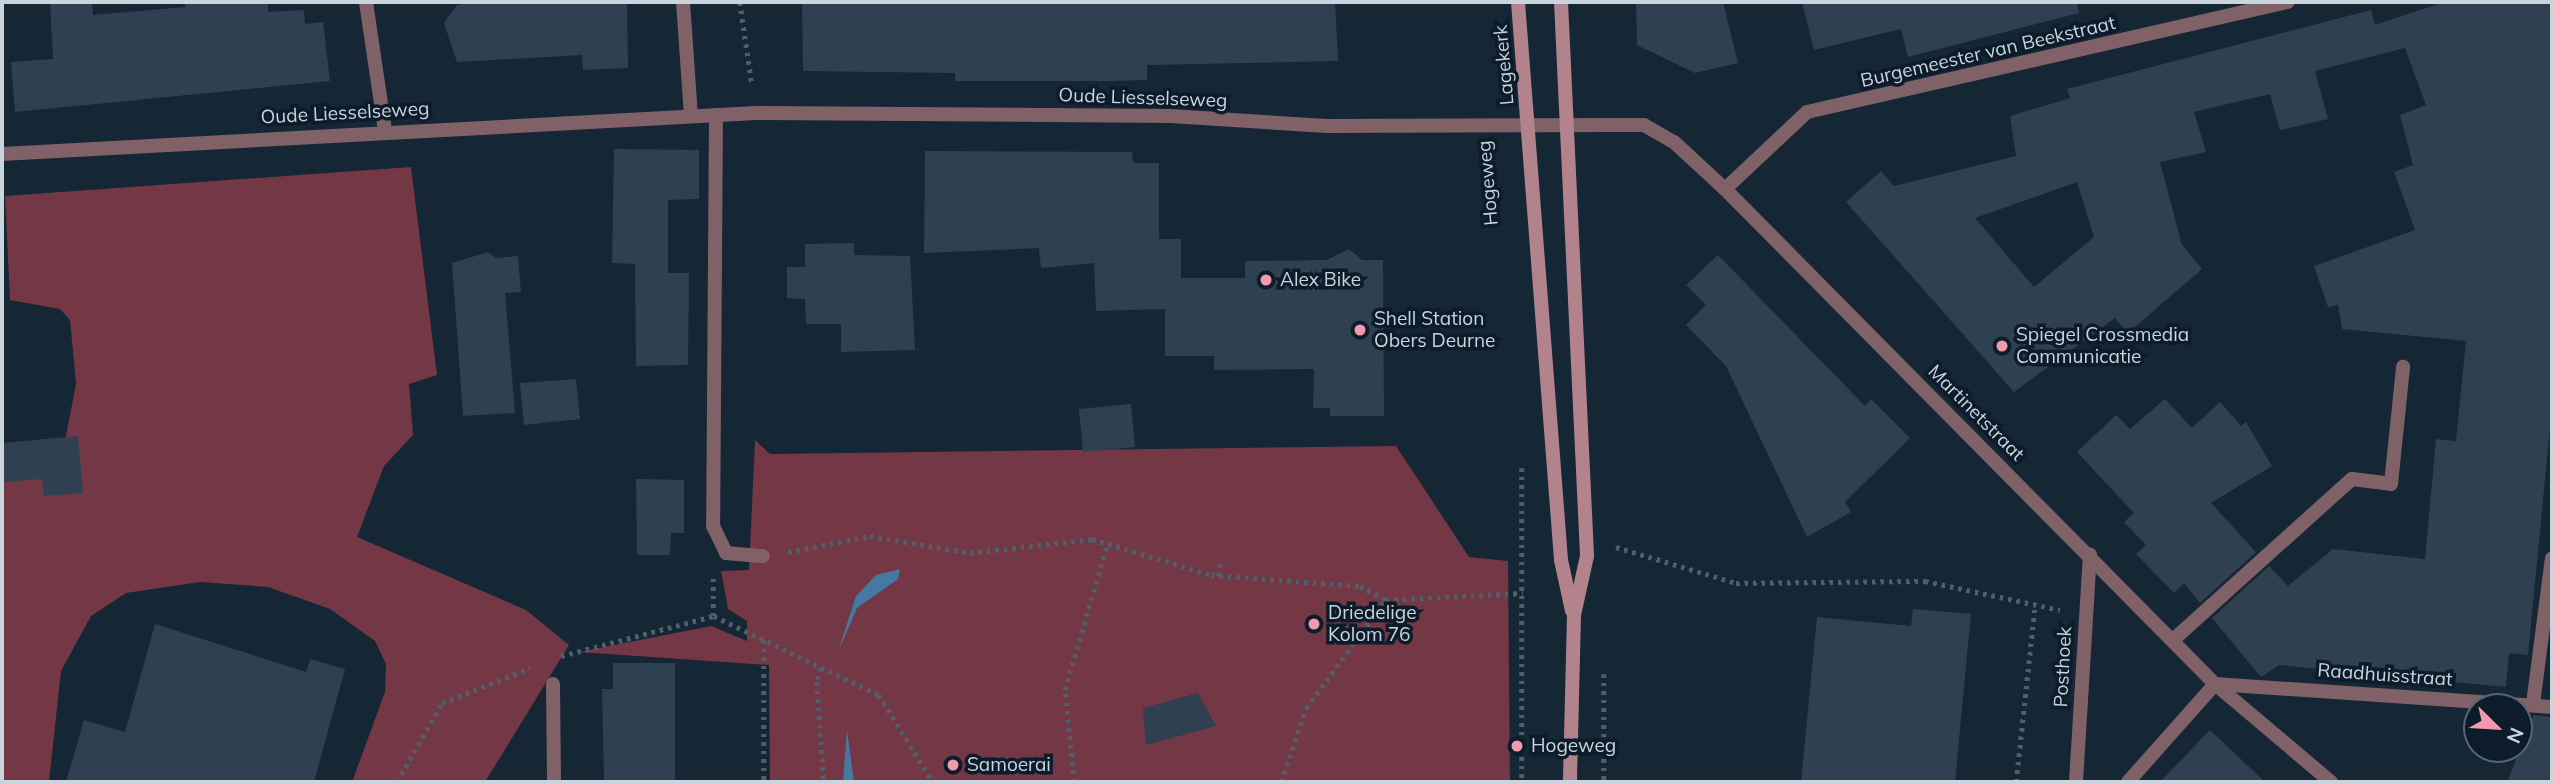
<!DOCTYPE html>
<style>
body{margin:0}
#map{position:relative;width:2554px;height:784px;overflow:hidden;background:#152634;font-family:Mulish,sans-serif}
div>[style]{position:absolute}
.green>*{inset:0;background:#733746}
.water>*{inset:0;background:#4479a4}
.building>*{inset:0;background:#2f4150}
.path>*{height:4.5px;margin-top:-2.25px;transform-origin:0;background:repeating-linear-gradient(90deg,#505f6b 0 3.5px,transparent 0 8.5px)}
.lane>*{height:14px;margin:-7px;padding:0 7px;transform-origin:7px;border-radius:7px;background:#7f6167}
.street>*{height:14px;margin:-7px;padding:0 7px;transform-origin:7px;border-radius:7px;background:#7f6167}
.secondary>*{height:14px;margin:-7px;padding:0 7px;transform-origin:7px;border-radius:7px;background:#b2838d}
.dots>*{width:19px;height:19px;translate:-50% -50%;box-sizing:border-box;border:4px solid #0c1c2a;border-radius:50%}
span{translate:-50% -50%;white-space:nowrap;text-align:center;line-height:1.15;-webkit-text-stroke:7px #0c1c2a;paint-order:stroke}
.street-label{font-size:19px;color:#c9d4dd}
.poi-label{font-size:19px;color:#c9d4dd}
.left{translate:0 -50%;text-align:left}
.frame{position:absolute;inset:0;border:4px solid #c9d4dd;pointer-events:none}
.north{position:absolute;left:2463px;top:693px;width:70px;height:70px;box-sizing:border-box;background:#0c1c2a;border:2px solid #586672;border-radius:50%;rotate:114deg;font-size:19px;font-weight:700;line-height:28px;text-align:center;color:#c9d4dd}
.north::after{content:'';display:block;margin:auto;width:24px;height:32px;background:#f29aad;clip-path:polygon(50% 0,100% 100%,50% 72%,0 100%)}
</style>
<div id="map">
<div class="green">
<i style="clip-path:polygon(411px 167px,437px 375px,409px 384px,413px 435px,384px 466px,357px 537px,526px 610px,569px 645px,485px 782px,352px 782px,385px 692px,386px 664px,375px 641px,330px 609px,268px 587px,200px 582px,126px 593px,91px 616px,61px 671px,49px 782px,2px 782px,2px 447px,55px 449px,65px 441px,76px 384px,70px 320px,60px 309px,10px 300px,5px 196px)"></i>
<i style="clip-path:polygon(755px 440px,770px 454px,1396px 446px,1469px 557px,1508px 561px,1510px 782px,770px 782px,769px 665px,579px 652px,711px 626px,747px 641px,747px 621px,728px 609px,721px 571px,749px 570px)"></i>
</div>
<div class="water">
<i style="clip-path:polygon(900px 569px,898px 579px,857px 608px,838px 652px,856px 596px,876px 575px)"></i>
<i style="clip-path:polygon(847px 730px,854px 782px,843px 782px)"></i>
</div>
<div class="building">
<i style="clip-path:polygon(50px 2px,92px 2px,93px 15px,185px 7px,185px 2px,268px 2px,268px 12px,304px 10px,305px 24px,323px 22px,330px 81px,15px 112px,11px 62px,53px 59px)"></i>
<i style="clip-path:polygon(478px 2px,627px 2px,628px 68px,583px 70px,582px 55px,457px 62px,444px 23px,457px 5px)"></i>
<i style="clip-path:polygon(802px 2px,1335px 2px,1338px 61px,1147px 65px,1147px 80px,1109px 81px,955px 81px,955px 73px,803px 71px)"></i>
<i style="clip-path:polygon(1636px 2px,1723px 2px,1738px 63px,1695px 73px,1637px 45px)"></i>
<i style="clip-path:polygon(1802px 2px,2077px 2px,2079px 13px,1908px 57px,1901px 29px,1814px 50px)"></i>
<i style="clip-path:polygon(evenodd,2444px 2px,2552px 2px,2552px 407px,2528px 655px,2509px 653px,2506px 687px,2279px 665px,2261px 677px,2212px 618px,2269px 566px,2288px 586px,2333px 549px,2425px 559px,2436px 439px,2456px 441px,2466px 341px,2342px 329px,2338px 305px,2328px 307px,2314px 266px,2415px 230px,2394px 172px,2413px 165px,2400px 115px,2426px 105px,2405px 48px,2315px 71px,2328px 119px,2280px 130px,2270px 94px,2194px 112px,2206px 152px,2160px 162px,2182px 245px,2202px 269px,2128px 333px,2115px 318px,2014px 392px,1846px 202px,1881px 171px,1894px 186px,2016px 156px,2010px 116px,2070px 98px,2067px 89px,2371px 10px,2375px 25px,2444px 2px,2077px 182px,2094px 237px,2034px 287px,1975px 218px,2077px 182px)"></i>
<i style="clip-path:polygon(614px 149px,699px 150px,699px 199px,668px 200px,668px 273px,689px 273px,688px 365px,636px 366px,635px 264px,612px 263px)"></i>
<i style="clip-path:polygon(925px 151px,1132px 152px,1133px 163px,1159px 163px,1159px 239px,1181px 239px,1181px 278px,1245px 278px,1245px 261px,1327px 260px,1349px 249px,1362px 260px,1383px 260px,1384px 416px,1330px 416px,1330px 408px,1313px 408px,1314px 369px,1214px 370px,1214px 356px,1165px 356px,1165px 309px,1096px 311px,1094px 263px,1041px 268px,1039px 248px,924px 253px)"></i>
<i style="clip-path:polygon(854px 243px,854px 255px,910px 256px,915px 350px,841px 352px,841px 324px,806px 324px,805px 299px,787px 298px,787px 267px,805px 267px,805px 244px)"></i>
<i style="clip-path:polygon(488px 252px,496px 258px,518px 256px,521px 292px,505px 293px,515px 413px,463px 416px,452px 263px)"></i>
<i style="clip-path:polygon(1718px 255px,1865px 406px,1871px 399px,1910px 438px,1845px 502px,1851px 512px,1807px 537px,1726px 366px,1686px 325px,1706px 305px,1686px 285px)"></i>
<i style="clip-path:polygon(576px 379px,580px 419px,524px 425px,520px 383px)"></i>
<i style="clip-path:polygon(2165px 399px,2192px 428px,2220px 402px,2241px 426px,2246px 422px,2272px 466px,2211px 503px,2256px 552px,2200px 603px,2184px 583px,2174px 593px,2136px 554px,2146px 545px,2124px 522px,2134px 513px,2077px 452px,2116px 415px,2130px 429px)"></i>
<i style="clip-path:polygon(1131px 404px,1135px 447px,1083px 452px,1079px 409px)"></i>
<i style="clip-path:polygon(78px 436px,83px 493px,44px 496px,42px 479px,2px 482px,2px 443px)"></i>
<i style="clip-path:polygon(636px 479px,684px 480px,684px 533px,671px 533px,670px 555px,637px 555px)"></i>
<i style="clip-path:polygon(1913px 609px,1971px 614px,1955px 782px,1801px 782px,1817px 617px,1911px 626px)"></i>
<i style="clip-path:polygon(155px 624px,306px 672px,310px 659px,345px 669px,314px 782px,66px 782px,84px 720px,125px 732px)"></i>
<i style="clip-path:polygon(613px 663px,675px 663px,675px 782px,604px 782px,602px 689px,613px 689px)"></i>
<i style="clip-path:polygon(1198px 693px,1216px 726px,1146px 745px,1143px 708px)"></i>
<i style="clip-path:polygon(2534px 715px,2552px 717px,2552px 782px,2507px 782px)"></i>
<i style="clip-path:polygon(2210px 730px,2265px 782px,2160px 782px)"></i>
</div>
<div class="path">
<i style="left:740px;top:2px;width:83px;rotate:81.7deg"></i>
<i style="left:1522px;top:468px;width:314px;rotate:90deg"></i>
<i style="left:1616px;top:547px;width:125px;rotate:16.7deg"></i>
<i style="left:1736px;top:583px;width:189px;rotate:-0.6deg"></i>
<i style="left:1925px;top:581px;width:138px;rotate:12.1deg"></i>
<i style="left:788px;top:552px;width:84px;rotate:-11deg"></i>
<i style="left:870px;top:536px;width:101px;rotate:9.6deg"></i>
<i style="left:970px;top:553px;width:123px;rotate:-6.5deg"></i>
<i style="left:1092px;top:539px;width:124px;rotate:16.8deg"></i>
<i style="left:1211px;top:575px;width:149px;rotate:4.2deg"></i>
<i style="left:1360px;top:586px;width:30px;rotate:28deg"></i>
<i style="left:1218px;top:576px;width:12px;rotate:-81deg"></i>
<i style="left:714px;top:616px;width:183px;rotate:25.6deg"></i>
<i style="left:879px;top:695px;width:102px;rotate:58.2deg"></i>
<i style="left:764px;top:640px;width:142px;rotate:90deg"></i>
<i style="left:561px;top:656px;width:157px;rotate:-14.7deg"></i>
<i style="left:713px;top:616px;width:40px;rotate:-90deg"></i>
<i style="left:821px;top:668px;width:15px;rotate:106deg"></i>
<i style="left:817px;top:682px;width:100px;rotate:86deg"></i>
<i style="left:1604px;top:674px;width:108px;rotate:90deg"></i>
<i style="left:397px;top:782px;width:91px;rotate:-60.3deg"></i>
<i style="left:442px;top:703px;width:95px;rotate:-21.7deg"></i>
<i style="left:1074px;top:782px;width:92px;rotate:-95.6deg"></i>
<i style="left:1065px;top:690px;width:154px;rotate:-73.8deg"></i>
<i style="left:1281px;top:782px;width:78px;rotate:-71.3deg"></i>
<i style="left:1306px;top:708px;width:134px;rotate:-53.5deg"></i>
<i style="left:1386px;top:600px;width:137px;rotate:-2.9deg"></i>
<i style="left:2016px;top:782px;width:178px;rotate:-83.9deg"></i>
</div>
<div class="lane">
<i style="left:716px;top:115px;width:411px;rotate:90.4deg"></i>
<i style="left:713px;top:526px;width:30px;rotate:64deg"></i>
<i style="left:726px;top:553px;width:37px;rotate:5deg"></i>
<i style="left:2173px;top:640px;width:241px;rotate:-42deg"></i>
<i style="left:2352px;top:479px;width:39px;rotate:7deg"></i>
<i style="left:2391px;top:484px;width:118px;rotate:-84.1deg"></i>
</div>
<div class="street">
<i style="left:366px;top:2px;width:129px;rotate:81.6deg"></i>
<i style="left:683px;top:2px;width:114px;rotate:86deg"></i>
<i style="left:2px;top:154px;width:755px;rotate:-3.11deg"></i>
<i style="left:756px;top:113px;width:415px;rotate:0.4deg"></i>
<i style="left:1171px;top:116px;width:156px;rotate:3.7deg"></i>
<i style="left:1327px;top:126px;width:317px;rotate:-0.2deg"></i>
<i style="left:1644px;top:125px;width:34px;rotate:30deg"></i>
<i style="left:1674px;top:142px;width:69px;rotate:42.7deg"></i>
<i style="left:1725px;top:189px;width:697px;rotate:45.29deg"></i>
<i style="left:2215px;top:684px;width:152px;rotate:40.2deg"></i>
<i style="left:1725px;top:189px;width:112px;rotate:-43.2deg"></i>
<i style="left:1807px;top:112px;width:493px;rotate:-12.9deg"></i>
<i style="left:553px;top:684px;width:98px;rotate:89.4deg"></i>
<i style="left:2215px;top:684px;width:338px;rotate:3.9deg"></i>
<i style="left:2533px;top:704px;width:147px;rotate:-82.6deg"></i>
<i style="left:2076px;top:782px;width:228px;rotate:-86.5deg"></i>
<i style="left:2128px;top:782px;width:131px;rotate:-48.4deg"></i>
</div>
<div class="secondary">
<i style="left:1518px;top:2px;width:560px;rotate:85.59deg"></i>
<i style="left:1561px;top:560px;width:52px;rotate:77.8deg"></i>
<i style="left:1561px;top:2px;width:555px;rotate:87.31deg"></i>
<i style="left:1587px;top:556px;width:60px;rotate:102.4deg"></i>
<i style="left:1574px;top:615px;width:167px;rotate:91.4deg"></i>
</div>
<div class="dots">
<i style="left:1266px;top:280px;background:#f29aad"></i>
<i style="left:1360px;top:330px;background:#f29aad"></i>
<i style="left:2002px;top:346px;background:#f29aad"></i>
<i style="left:1314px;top:624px;background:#f29aad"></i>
<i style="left:1517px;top:746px;background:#f29aad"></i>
<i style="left:953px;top:765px;background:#f29aad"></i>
</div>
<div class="street-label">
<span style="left:1988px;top:52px;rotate:-13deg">Burgemeester van Beekstraat</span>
<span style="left:1504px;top:65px;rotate:-95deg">Lagekerk</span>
<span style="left:1143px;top:98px;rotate:2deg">Oude Liesselseweg</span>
<span style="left:345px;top:113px;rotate:-3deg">Oude Liesselseweg</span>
<span style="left:1488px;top:183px;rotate:-95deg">Hogeweg</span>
<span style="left:1976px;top:413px;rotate:45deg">Martinetstraat</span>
<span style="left:2063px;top:667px;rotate:-87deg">Posthoek</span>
<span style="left:2385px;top:675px;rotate:4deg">Raadhuisstraat</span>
</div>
<div class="poi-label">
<span class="left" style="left:1280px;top:280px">Alex Bike</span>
<span class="left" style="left:1374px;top:330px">Shell Station<br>Obers Deurne</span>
<span class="left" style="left:2016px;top:346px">Spiegel Crossmedia<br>Communicatie</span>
<span class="left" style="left:1328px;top:624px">Driedelige<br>Kolom 76</span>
<span class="left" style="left:1531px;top:746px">Hogeweg</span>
<span class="left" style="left:967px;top:765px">Samoerai</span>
</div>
<div class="frame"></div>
<div class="north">N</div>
</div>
